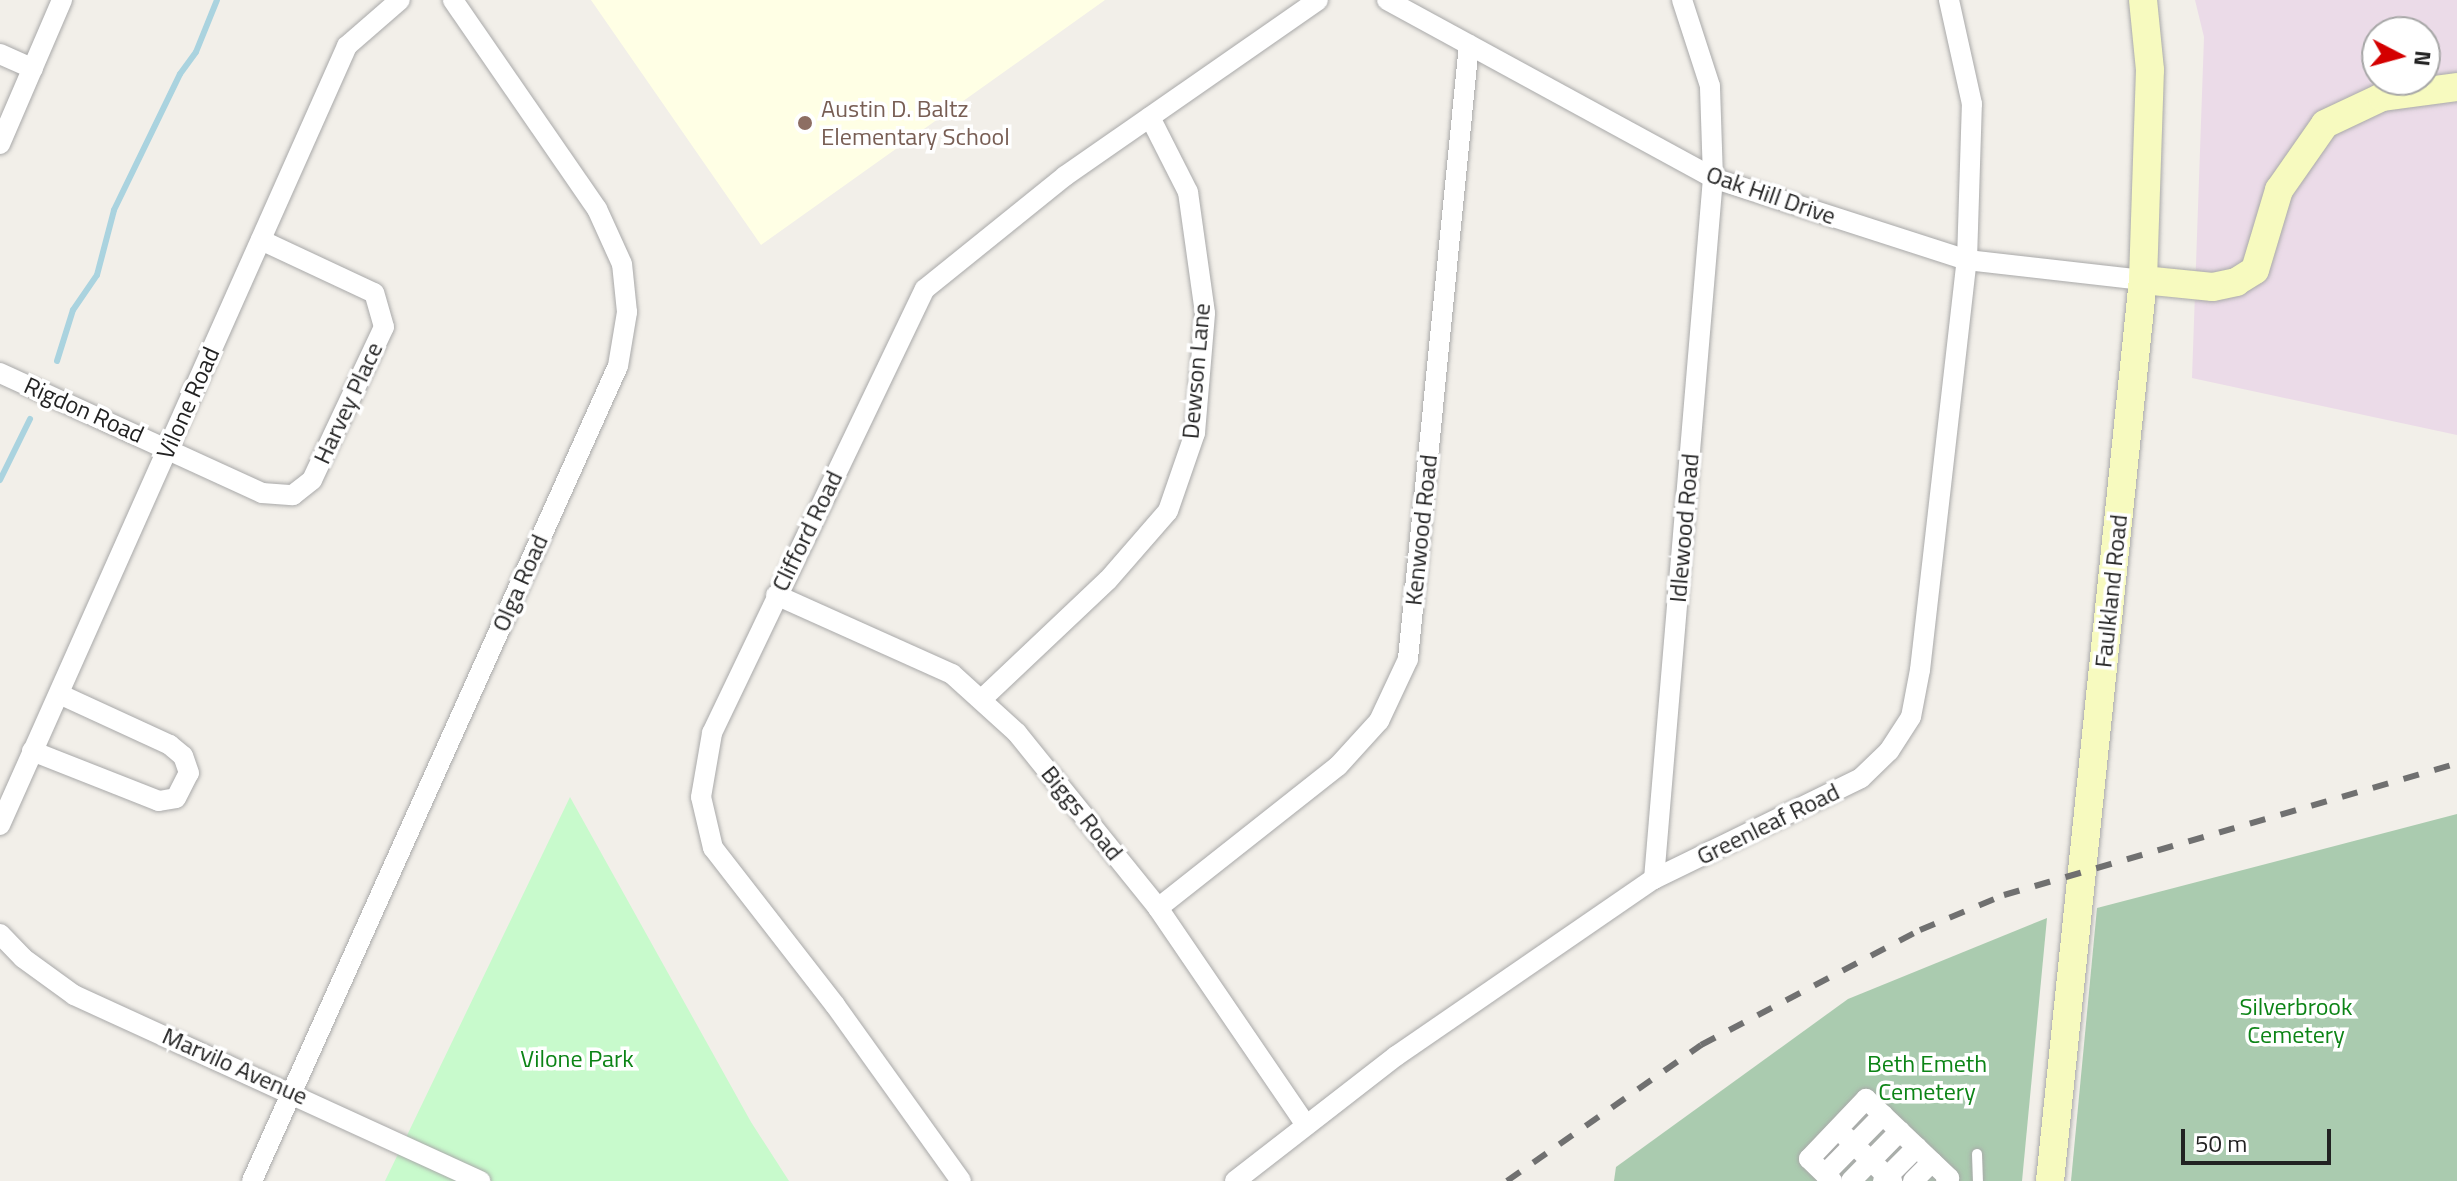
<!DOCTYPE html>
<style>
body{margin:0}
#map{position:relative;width:2457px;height:1181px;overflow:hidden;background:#f2efe9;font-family:"Titillium Web",sans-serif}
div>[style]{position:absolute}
.industrial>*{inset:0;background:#ebdbe8}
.education>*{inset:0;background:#ffffe5}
.cemetery>*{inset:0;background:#aacbaf}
.park>*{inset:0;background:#c8facc}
.stream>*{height:6px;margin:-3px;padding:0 3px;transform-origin:3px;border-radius:3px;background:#aad3df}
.roads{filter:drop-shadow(0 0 2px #a9a9a9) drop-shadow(0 0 2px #a9a9a9)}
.lane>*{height:10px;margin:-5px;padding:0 5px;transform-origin:5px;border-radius:5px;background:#fff}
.street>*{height:20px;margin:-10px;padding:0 10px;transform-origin:10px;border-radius:10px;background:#fff}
.secondary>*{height:28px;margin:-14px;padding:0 14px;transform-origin:14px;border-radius:14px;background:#f7fabf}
.rail>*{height:6px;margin-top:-3px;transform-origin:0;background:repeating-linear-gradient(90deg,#707070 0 16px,transparent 0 32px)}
.dots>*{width:22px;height:22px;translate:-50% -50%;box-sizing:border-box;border:4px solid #fff;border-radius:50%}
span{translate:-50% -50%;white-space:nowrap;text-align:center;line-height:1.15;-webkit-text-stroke:7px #fff;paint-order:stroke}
.education-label{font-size:24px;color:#785e54}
.left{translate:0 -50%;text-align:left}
.street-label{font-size:24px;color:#222}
.park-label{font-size:24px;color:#0c8416}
.north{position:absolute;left:2361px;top:16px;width:80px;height:80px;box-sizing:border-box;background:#fff;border:2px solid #a7a7a7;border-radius:50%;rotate:96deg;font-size:22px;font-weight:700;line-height:32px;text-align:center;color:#222}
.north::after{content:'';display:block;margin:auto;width:28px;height:36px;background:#d40000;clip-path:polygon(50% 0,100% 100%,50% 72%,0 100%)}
.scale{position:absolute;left:2181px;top:1129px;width:150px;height:36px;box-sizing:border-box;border:4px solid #222;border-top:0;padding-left:10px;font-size:24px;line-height:28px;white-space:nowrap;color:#222;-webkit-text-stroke:6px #fff;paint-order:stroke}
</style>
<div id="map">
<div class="industrial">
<i style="clip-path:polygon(evenodd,2195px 0,2457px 0,2457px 435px,2192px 378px,2204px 37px,2195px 0,2377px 32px,2425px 32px,2425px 80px,2377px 80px,2377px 32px)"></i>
</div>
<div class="education">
<i style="clip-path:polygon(591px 0,1105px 0,761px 245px)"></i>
</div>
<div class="cemetery">
<i style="clip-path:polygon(2457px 814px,2457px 1181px,2071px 1181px,2097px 908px)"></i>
<i style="clip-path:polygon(2047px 918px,2022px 1181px,1614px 1181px,1616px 1167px,1848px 999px)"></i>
</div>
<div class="park">
<i style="clip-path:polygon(570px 797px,751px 1122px,789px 1181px,385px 1181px)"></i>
</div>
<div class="stream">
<i style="left:57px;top:361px;width:53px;rotate:-72.6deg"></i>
<i style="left:73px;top:310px;width:42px;rotate:-55.6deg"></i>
<i style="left:97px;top:275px;width:67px;rotate:-75.3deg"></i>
<i style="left:114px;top:210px;width:151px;rotate:-64.1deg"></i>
<i style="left:180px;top:74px;width:27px;rotate:-54deg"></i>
<i style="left:196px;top:52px;width:56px;rotate:-68deg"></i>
<i style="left:0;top:480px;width:68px;rotate:-63.8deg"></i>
</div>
<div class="roads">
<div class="lane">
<i style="left:1977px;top:1154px;width:27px;rotate:88deg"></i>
</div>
<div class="street">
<i style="left:1387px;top:0;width:371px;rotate:28.6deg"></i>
<i style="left:1713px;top:178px;width:267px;rotate:17.9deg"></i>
<i style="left:1967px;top:260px;width:177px;rotate:6.5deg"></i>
<i style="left:0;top:54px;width:36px;rotate:24deg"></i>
<i style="left:0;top:144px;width:157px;rotate:-66.7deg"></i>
<i style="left:0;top:373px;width:288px;rotate:24.6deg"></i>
<i style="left:262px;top:493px;width:31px;rotate:4deg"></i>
<i style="left:293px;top:495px;width:24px;rotate:-38deg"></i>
<i style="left:312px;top:480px;width:169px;rotate:-64.8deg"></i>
<i style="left:384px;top:327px;width:35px;rotate:-106deg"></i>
<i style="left:374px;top:293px;width:125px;rotate:-154.9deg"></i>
<i style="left:776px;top:595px;width:193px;rotate:24.2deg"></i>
<i style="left:952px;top:674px;width:88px;rotate:42.2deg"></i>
<i style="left:1017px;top:733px;width:225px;rotate:51.1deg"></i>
<i style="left:1158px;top:908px;width:263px;rotate:55.7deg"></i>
<i style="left:982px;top:699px;width:173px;rotate:-43.4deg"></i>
<i style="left:1108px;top:580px;width:91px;rotate:-49deg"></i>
<i style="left:1168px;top:511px;width:83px;rotate:-70.9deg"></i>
<i style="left:1195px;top:433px;width:120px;rotate:-85.2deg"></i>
<i style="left:1205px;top:313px;width:122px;rotate:-98deg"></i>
<i style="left:1188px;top:192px;width:84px;rotate:-116.9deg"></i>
<i style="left:32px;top:751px;width:136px;rotate:21.5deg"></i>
<i style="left:159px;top:801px;width:17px;rotate:-10deg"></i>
<i style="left:176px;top:798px;width:28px;rotate:-63deg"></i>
<i style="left:189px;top:773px;width:18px;rotate:-109deg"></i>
<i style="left:183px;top:756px;width:17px;rotate:-140deg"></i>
<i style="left:170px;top:745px;width:122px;rotate:-155.3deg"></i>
<i style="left:0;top:825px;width:853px;rotate:-65.99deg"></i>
<i style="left:347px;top:46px;width:70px;rotate:-41deg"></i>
<i style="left:1654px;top:879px;width:703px;rotate:-85.19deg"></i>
<i style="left:1713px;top:178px;width:92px;rotate:-91.9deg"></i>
<i style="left:1710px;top:86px;width:90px;rotate:-108deg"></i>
<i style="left:1158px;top:908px;width:229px;rotate:-38.3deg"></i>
<i style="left:1338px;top:766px;width:61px;rotate:-47.7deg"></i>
<i style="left:1379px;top:721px;width:68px;rotate:-64.9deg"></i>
<i style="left:1408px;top:659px;width:617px;rotate:-84.33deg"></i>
<i style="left:0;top:934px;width:33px;rotate:46deg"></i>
<i style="left:23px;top:958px;width:63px;rotate:36deg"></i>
<i style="left:74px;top:995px;width:447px;rotate:24.6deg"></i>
<i style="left:1846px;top:1137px;width:64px;rotate:43.7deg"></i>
<i style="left:1825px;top:1174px;width:83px;rotate:-45.5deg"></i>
<i style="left:252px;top:1181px;width:893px;rotate:-65.82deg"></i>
<i style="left:618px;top:366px;width:55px;rotate:-80.5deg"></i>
<i style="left:627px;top:312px;width:48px;rotate:-95.9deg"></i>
<i style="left:622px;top:264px;width:60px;rotate:-114.4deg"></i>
<i style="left:597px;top:209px;width:254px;rotate:-124.6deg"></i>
<i style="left:961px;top:1181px;width:216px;rotate:-125.6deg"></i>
<i style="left:835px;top:1005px;width:199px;rotate:-127.8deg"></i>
<i style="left:713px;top:848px;width:52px;rotate:-103.2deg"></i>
<i style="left:701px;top:797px;width:65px;rotate:-80.2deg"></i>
<i style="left:712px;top:733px;width:492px;rotate:-64.4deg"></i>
<i style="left:925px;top:289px;width:180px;rotate:-38.9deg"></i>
<i style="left:1065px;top:176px;width:308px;rotate:-34.8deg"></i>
<i style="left:1235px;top:1181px;width:204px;rotate:-37.8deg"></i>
<i style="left:1396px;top:1056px;width:313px;rotate:-34.5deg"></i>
<i style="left:1654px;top:879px;width:230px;rotate:-26deg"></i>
<i style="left:1861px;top:778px;width:39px;rotate:-44deg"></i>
<i style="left:1889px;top:751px;width:40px;rotate:-57.1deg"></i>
<i style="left:1911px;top:717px;width:48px;rotate:-79.2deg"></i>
<i style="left:1920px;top:670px;width:413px;rotate:-83.5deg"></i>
<i style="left:1967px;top:260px;width:156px;rotate:-88.2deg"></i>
<i style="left:1972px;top:104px;width:107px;rotate:-102.5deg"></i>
<i style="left:1832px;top:1181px;width:32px;rotate:-136deg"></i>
<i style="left:1809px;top:1159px;width:83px;rotate:-46.5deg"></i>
<i style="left:1866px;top:1099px;width:115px;rotate:43.6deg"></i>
<i style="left:1949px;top:1178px;width:4px;rotate:135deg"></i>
<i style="left:1851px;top:1181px;width:70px;rotate:-45.6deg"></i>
<i style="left:1883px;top:1181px;width:48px;rotate:-45deg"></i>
<i style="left:1913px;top:1181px;width:27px;rotate:-45deg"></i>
</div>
<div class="secondary">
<i style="left:2143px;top:280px;width:70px;rotate:5.7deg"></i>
<i style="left:2213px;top:287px;width:24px;rotate:-12deg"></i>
<i style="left:2236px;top:282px;width:22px;rotate:-32deg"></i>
<i style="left:2255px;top:270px;width:84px;rotate:-73.3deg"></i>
<i style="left:2279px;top:190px;width:80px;rotate:-55.1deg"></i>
<i style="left:2325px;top:124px;width:63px;rotate:-25.3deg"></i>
<i style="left:2382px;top:97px;width:76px;rotate:-7.6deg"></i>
<i style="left:2050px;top:1181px;width:906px;rotate:-84.11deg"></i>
<i style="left:2143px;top:280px;width:210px;rotate:-88.1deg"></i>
<i style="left:2150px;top:70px;width:70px;rotate:-95.7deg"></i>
</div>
</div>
<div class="rail">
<i style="left:1507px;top:1181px;width:237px;rotate:-35deg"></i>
<i style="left:1701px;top:1045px;width:247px;rotate:-27.7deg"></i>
<i style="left:1920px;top:930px;width:91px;rotate:-22.6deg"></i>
<i style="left:2004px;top:895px;width:472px;rotate:-16.2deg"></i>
</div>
<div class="dots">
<i style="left:805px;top:123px;background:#8d6e63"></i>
</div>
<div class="education-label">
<span class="left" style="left:821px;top:123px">Austin D. Baltz<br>Elementary School</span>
</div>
<div class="street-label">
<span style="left:1771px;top:195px;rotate:19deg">Oak Hill Drive</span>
<span style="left:1196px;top:371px;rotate:-85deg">Dewson Lane</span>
<span style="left:188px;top:403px;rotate:-66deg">Vilone Road</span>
<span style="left:348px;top:403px;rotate:-65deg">Harvey Place</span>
<span style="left:84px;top:410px;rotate:24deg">Rigdon Road</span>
<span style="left:1684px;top:528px;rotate:-85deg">Idlewood Road</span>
<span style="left:1421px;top:530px;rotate:-84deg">Kenwood Road</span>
<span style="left:807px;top:531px;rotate:-64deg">Clifford Road</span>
<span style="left:520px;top:583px;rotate:-66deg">Olga Road</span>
<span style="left:2111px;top:591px;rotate:-84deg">Faulkland Road</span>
<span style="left:1082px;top:813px;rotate:51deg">Biggs Road</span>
<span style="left:1768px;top:824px;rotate:-26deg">Greenleaf Road</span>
<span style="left:235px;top:1066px;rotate:24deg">Marvilo Avenue</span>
</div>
<div class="park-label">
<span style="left:2296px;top:1021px">Silverbrook<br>Cemetery</span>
<span style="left:577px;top:1059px">Vilone Park</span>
<span style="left:1927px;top:1078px">Beth Emeth<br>Cemetery</span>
</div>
<div class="north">N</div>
<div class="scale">50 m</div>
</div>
